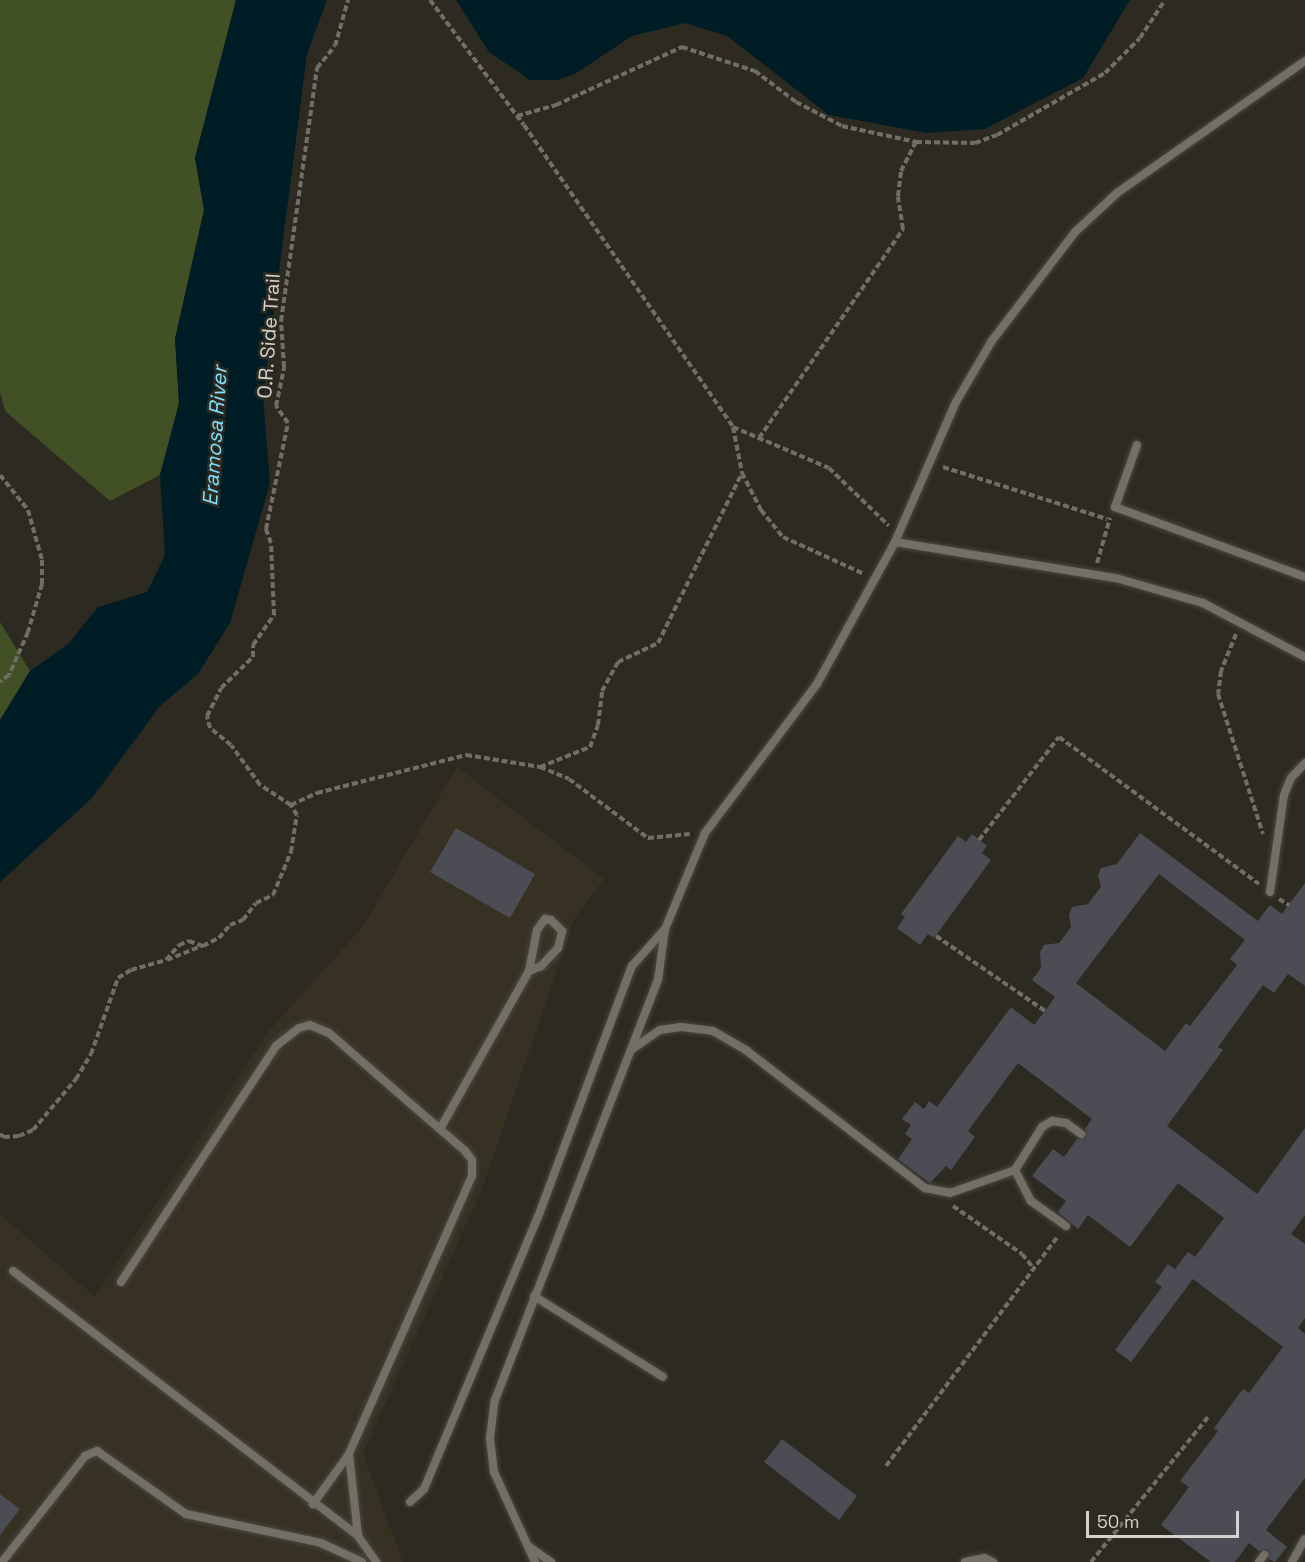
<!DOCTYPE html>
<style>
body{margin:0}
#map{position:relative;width:1305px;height:1562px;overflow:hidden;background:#2d2a22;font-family:"Space Grotesk",sans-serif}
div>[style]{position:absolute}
.built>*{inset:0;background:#363123}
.green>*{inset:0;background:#425125}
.water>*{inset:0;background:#001d25}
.building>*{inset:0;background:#4c4c55}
.path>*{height:4px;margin-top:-2px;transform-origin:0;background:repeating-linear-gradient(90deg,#716e68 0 6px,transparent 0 9px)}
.roads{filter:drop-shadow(0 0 2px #4a4842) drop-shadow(0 0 2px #4a4842)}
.service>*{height:8px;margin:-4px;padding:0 4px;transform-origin:4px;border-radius:4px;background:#736f66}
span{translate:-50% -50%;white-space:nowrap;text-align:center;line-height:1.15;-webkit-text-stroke:5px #2d2a22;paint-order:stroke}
.street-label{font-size:20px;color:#d4d2ce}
.water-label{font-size:21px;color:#7ddffb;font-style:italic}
.scale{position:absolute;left:1086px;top:1511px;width:153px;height:27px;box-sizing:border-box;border:3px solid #d4d2ce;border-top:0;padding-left:8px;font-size:18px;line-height:21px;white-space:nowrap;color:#d4d2ce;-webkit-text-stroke:4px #2d2a22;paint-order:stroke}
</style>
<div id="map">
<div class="built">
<i style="clip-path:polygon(457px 767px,604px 879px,574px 919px,482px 1189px,363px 1454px,403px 1562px,0 1562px,0 1214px,95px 1297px,269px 1031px,362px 928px)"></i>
</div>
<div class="green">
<i style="clip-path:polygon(0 0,236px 0,195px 158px,204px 210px,175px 339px,179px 403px,160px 475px,110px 501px,5px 411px,0 392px)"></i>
<i style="clip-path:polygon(0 622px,30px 671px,0 720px)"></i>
</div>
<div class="water">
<i style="clip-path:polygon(236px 0,327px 0,307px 54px,263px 396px,270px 483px,230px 623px,198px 674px,160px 706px,92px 798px,0 882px,0 720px,30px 671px,68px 644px,98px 607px,147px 592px,165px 555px,160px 475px,179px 403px,175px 339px,204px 210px,195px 158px)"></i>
<i style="clip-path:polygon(456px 0,1130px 0,1083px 78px,985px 129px,927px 133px,829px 115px,727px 36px,685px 23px,632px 36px,575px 74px,557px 80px,530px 80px,489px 52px)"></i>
</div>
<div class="building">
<i style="clip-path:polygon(456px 828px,535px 874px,510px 918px,430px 872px)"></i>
<i style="clip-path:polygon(evenodd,1140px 833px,1258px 921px,1270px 905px,1282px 914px,1305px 883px,1305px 986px,1288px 974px,1274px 993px,1263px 985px,1218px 1047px,1223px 1050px,1167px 1126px,1257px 1194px,1305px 1128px,1305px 1215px,1291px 1234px,1305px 1244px,1305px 1318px,1298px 1328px,1305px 1334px,1305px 1478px,1266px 1530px,1287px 1547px,1275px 1562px,1269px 1559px,1267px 1550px,1259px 1551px,1249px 1543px,1235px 1562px,1211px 1562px,1161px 1525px,1189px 1487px,1180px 1481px,1218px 1431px,1214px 1428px,1243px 1389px,1249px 1393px,1283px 1347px,1193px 1279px,1131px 1362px,1115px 1350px,1162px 1287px,1155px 1282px,1168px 1264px,1175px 1269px,1188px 1252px,1195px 1257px,1224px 1218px,1178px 1183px,1130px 1247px,1088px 1215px,1078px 1229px,1058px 1212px,1066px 1201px,1032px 1176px,1053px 1149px,1064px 1157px,1077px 1139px,1086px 1138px,1085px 1129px,1092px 1119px,1018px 1063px,968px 1131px,975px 1137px,951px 1170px,946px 1166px,930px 1183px,898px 1159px,912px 1139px,905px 1134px,911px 1125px,902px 1119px,915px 1102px,924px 1109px,929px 1101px,937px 1107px,1011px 1007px,1034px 1025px,1045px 1011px,1055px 997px,1032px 980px,1041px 968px,1040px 952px,1044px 945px,1059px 943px,1071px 927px,1069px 915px,1072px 907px,1088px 904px,1101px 887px,1098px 875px,1101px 868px,1117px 864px,1140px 833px,1159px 874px,1245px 940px,1230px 959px,1237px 965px,1190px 1026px,1186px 1023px,1165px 1051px,1076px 983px,1159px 874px)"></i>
<i style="clip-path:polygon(972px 834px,987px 846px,982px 853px,991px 860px,934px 938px,928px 934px,920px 945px,897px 928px,905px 917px,901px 914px,958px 836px,966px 842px)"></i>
<i style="clip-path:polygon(782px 1439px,857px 1496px,839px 1520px,764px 1462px)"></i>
<i style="clip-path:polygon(0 1494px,20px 1509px,0 1535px)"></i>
</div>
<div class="path">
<i style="left:430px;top:0;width:156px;rotate:53.1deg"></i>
<i style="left:524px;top:125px;width:367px;rotate:55.3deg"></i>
<i style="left:733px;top:427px;width:47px;rotate:78.9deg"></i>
<i style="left:742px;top:473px;width:42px;rotate:62.8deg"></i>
<i style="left:761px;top:510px;width:35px;rotate:51deg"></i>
<i style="left:783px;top:537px;width:87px;rotate:24.5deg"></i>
<i style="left:517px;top:116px;width:41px;rotate:-15.8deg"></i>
<i style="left:556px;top:105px;width:139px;rotate:-24.7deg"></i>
<i style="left:682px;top:47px;width:77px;rotate:18.2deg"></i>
<i style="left:755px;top:71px;width:51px;rotate:37.1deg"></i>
<i style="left:796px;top:102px;width:52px;rotate:27.6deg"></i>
<i style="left:842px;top:126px;width:76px;rotate:12.2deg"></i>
<i style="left:916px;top:142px;width:59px;rotate:1deg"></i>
<i style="left:975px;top:143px;width:23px;rotate:-20deg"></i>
<i style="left:997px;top:135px;width:125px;rotate:-29.9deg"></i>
<i style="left:1105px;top:73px;width:49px;rotate:-45deg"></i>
<i style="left:1140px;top:38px;width:45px;rotate:-56.7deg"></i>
<i style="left:733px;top:427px;width:104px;rotate:23.1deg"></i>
<i style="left:829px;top:468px;width:83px;rotate:44deg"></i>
<i style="left:759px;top:438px;width:254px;rotate:-55.4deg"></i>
<i style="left:903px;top:229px;width:33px;rotate:-99deg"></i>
<i style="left:898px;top:196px;width:25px;rotate:-83deg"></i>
<i style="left:901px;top:171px;width:33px;rotate:-63deg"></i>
<i style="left:943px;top:467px;width:172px;rotate:17.6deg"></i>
<i style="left:0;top:475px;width:45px;rotate:51.3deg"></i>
<i style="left:28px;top:510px;width:52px;rotate:74.4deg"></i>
<i style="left:42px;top:560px;width:24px;rotate:90deg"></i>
<i style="left:42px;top:584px;width:50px;rotate:106.3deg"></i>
<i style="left:28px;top:632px;width:47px;rotate:113.8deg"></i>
<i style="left:9px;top:675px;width:11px;rotate:142deg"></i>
<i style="left:1097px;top:563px;width:47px;rotate:-73.9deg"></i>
<i style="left:1236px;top:634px;width:40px;rotate:112deg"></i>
<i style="left:1221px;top:671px;width:23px;rotate:97deg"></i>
<i style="left:1218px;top:694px;width:147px;rotate:72.2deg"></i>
<i style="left:540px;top:767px;width:54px;rotate:-21.8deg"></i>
<i style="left:590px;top:747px;width:23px;rotate:-70deg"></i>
<i style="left:598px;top:725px;width:34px;rotate:-83deg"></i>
<i style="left:602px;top:691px;width:33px;rotate:-61deg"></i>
<i style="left:618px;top:662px;width:44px;rotate:-25.4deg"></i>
<i style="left:658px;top:643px;width:190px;rotate:-63.7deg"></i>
<i style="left:291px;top:805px;width:29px;rotate:-25deg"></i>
<i style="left:317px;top:793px;width:154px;rotate:-14.3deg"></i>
<i style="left:466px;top:755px;width:75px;rotate:9.2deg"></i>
<i style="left:540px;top:767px;width:31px;rotate:22deg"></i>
<i style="left:569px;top:779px;width:99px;rotate:36.8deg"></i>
<i style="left:648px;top:838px;width:42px;rotate:-5.4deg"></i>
<i style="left:979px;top:840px;width:130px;rotate:-52.2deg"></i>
<i style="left:1059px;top:737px;width:248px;rotate:36.3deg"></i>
<i style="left:1279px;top:899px;width:12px;rotate:31deg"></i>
<i style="left:936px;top:936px;width:132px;rotate:34.5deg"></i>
<i style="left:167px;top:960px;width:38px;rotate:-22deg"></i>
<i style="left:0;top:1134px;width:5px;rotate:37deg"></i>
<i style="left:4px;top:1137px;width:15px;rotate:-4deg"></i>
<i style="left:19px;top:1136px;width:15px;rotate:-23deg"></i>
<i style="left:33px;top:1130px;width:67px;rotate:-49.9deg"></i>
<i style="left:76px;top:1079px;width:29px;rotate:-59deg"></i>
<i style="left:91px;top:1054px;width:81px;rotate:-70.4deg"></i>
<i style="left:118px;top:978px;width:15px;rotate:-32deg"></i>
<i style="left:131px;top:970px;width:36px;rotate:-16deg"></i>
<i style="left:166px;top:960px;width:20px;rotate:-49deg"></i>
<i style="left:179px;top:945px;width:11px;rotate:-22deg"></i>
<i style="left:189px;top:941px;width:15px;rotate:20deg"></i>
<i style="left:203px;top:946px;width:18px;rotate:-27deg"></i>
<i style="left:219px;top:938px;width:17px;rotate:-50deg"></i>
<i style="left:230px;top:925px;width:14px;rotate:-21deg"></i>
<i style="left:243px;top:920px;width:21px;rotate:-53deg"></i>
<i style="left:256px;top:903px;width:19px;rotate:-25deg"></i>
<i style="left:273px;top:895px;width:47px;rotate:-67.3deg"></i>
<i style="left:291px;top:852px;width:37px;rotate:-81deg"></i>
<i style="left:297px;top:815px;width:12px;rotate:-121deg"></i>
<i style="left:291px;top:805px;width:37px;rotate:-147deg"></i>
<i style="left:260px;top:785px;width:49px;rotate:-125.9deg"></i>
<i style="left:231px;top:745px;width:27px;rotate:-141deg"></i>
<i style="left:210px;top:728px;width:12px;rotate:-104deg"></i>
<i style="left:207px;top:716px;width:31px;rotate:-63deg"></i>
<i style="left:221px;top:688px;width:45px;rotate:-44.1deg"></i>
<i style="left:253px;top:657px;width:12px;rotate:-90deg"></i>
<i style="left:253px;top:645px;width:37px;rotate:-55deg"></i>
<i style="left:274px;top:615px;width:72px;rotate:-92.4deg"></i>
<i style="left:271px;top:543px;width:15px;rotate:-110deg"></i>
<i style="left:266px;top:529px;width:108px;rotate:-78.3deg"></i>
<i style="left:288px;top:423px;width:21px;rotate:-125deg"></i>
<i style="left:276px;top:406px;width:40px;rotate:-78deg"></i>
<i style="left:284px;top:367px;width:46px;rotate:-93.7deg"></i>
<i style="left:281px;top:321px;width:256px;rotate:-81.9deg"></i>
<i style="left:317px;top:68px;width:28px;rotate:-51deg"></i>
<i style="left:335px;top:46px;width:48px;rotate:-74.2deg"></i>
<i style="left:953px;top:1206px;width:84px;rotate:34.8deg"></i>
<i style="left:1022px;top:1254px;width:19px;rotate:51deg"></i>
<i style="left:886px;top:1466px;width:287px;rotate:-53.2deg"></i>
<i style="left:1091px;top:1562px;width:188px;rotate:-51.1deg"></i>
</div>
<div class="roads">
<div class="service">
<i style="left:1137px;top:445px;width:66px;rotate:109.5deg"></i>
<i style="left:1115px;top:507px;width:202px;rotate:20.2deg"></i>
<i style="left:895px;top:542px;width:224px;rotate:9.3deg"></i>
<i style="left:1116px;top:578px;width:91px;rotate:16deg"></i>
<i style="left:1203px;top:603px;width:115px;rotate:27.9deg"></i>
<i style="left:1270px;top:892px;width:98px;rotate:-81.8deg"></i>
<i style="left:1284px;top:795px;width:18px;rotate:-68deg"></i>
<i style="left:1291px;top:778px;width:21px;rotate:-47deg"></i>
<i style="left:631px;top:1050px;width:35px;rotate:-35deg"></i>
<i style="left:660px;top:1030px;width:21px;rotate:-8deg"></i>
<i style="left:681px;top:1027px;width:32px;rotate:7deg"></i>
<i style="left:713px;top:1031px;width:39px;rotate:30deg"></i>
<i style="left:747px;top:1051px;width:225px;rotate:37.6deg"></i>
<i style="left:925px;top:1188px;width:25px;rotate:11deg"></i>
<i style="left:950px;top:1193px;width:69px;rotate:-19.5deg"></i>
<i style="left:1015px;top:1170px;width:51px;rotate:-57.9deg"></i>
<i style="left:1042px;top:1127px;width:12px;rotate:-31deg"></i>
<i style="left:1052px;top:1121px;width:14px;rotate:8deg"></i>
<i style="left:1066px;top:1123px;width:19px;rotate:36deg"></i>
<i style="left:440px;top:1129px;width:181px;rotate:-60.6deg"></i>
<i style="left:529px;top:971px;width:42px;rotate:-79deg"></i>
<i style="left:537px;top:930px;width:14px;rotate:-54deg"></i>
<i style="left:545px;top:919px;width:6px;rotate:9deg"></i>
<i style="left:551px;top:920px;width:16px;rotate:45deg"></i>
<i style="left:562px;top:931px;width:17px;rotate:103deg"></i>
<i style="left:558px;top:948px;width:25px;rotate:133deg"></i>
<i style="left:541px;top:966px;width:13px;rotate:157deg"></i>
<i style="left:1015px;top:1170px;width:35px;rotate:63deg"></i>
<i style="left:1031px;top:1201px;width:43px;rotate:35.5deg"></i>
<i style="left:13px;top:1271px;width:435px;rotate:37.5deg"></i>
<i style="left:358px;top:1536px;width:32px;rotate:55deg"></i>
<i style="left:121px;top:1282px;width:282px;rotate:-56.7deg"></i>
<i style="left:276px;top:1046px;width:29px;rotate:-38deg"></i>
<i style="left:299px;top:1028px;width:11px;rotate:-15deg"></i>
<i style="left:310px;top:1025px;width:21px;rotate:23deg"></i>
<i style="left:329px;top:1033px;width:180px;rotate:40.9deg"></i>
<i style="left:465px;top:1151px;width:11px;rotate:52deg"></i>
<i style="left:472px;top:1160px;width:16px;rotate:90deg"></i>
<i style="left:472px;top:1176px;width:304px;rotate:113.9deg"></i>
<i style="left:349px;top:1454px;width:62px;rotate:125.8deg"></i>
<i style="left:534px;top:1296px;width:152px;rotate:32.1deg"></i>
<i style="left:349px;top:1454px;width:82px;rotate:83.7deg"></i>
<i style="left:410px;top:1502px;width:19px;rotate:-43deg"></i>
<i style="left:424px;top:1489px;width:295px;rotate:-67.3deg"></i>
<i style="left:538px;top:1217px;width:268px;rotate:-69.5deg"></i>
<i style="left:632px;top:966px;width:50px;rotate:-48.3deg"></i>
<i style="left:665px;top:929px;width:104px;rotate:-67.4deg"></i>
<i style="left:705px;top:833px;width:186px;rotate:-53.1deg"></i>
<i style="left:817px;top:684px;width:162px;rotate:-61.2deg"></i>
<i style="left:895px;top:542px;width:153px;rotate:-66.5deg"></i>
<i style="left:956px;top:402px;width:69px;rotate:-59.7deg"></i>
<i style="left:991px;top:342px;width:138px;rotate:-52.6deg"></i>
<i style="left:1075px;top:232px;width:57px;rotate:-42.9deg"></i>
<i style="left:1117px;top:193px;width:230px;rotate:-35.1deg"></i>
<i style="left:528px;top:1546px;width:28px;rotate:35deg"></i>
<i style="left:2px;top:1562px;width:135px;rotate:-51.9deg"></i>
<i style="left:85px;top:1456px;width:13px;rotate:-23deg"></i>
<i style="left:97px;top:1451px;width:109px;rotate:35.3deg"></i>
<i style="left:186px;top:1514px;width:138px;rotate:12.1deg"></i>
<i style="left:321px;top:1543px;width:45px;rotate:24.9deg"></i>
<i style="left:535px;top:1562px;width:99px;rotate:-114.5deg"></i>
<i style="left:494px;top:1472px;width:34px;rotate:-97deg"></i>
<i style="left:490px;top:1438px;width:38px;rotate:-83deg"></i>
<i style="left:495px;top:1400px;width:451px;rotate:-68.8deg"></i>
<i style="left:658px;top:980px;width:51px;rotate:-82.2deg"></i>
<i style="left:965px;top:1562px;width:19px;rotate:-12deg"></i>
<i style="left:984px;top:1558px;width:10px;rotate:24deg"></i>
<i style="left:1259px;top:1562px;width:9px;rotate:-54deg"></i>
<i style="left:1292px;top:1562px;width:26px;rotate:-61deg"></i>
</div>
</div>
<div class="street-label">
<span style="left:269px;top:336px;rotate:-86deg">O.R. Side Trail</span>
</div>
<div class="water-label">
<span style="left:215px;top:436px;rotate:-86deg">Eramosa River</span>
</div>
<div class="scale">50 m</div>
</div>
